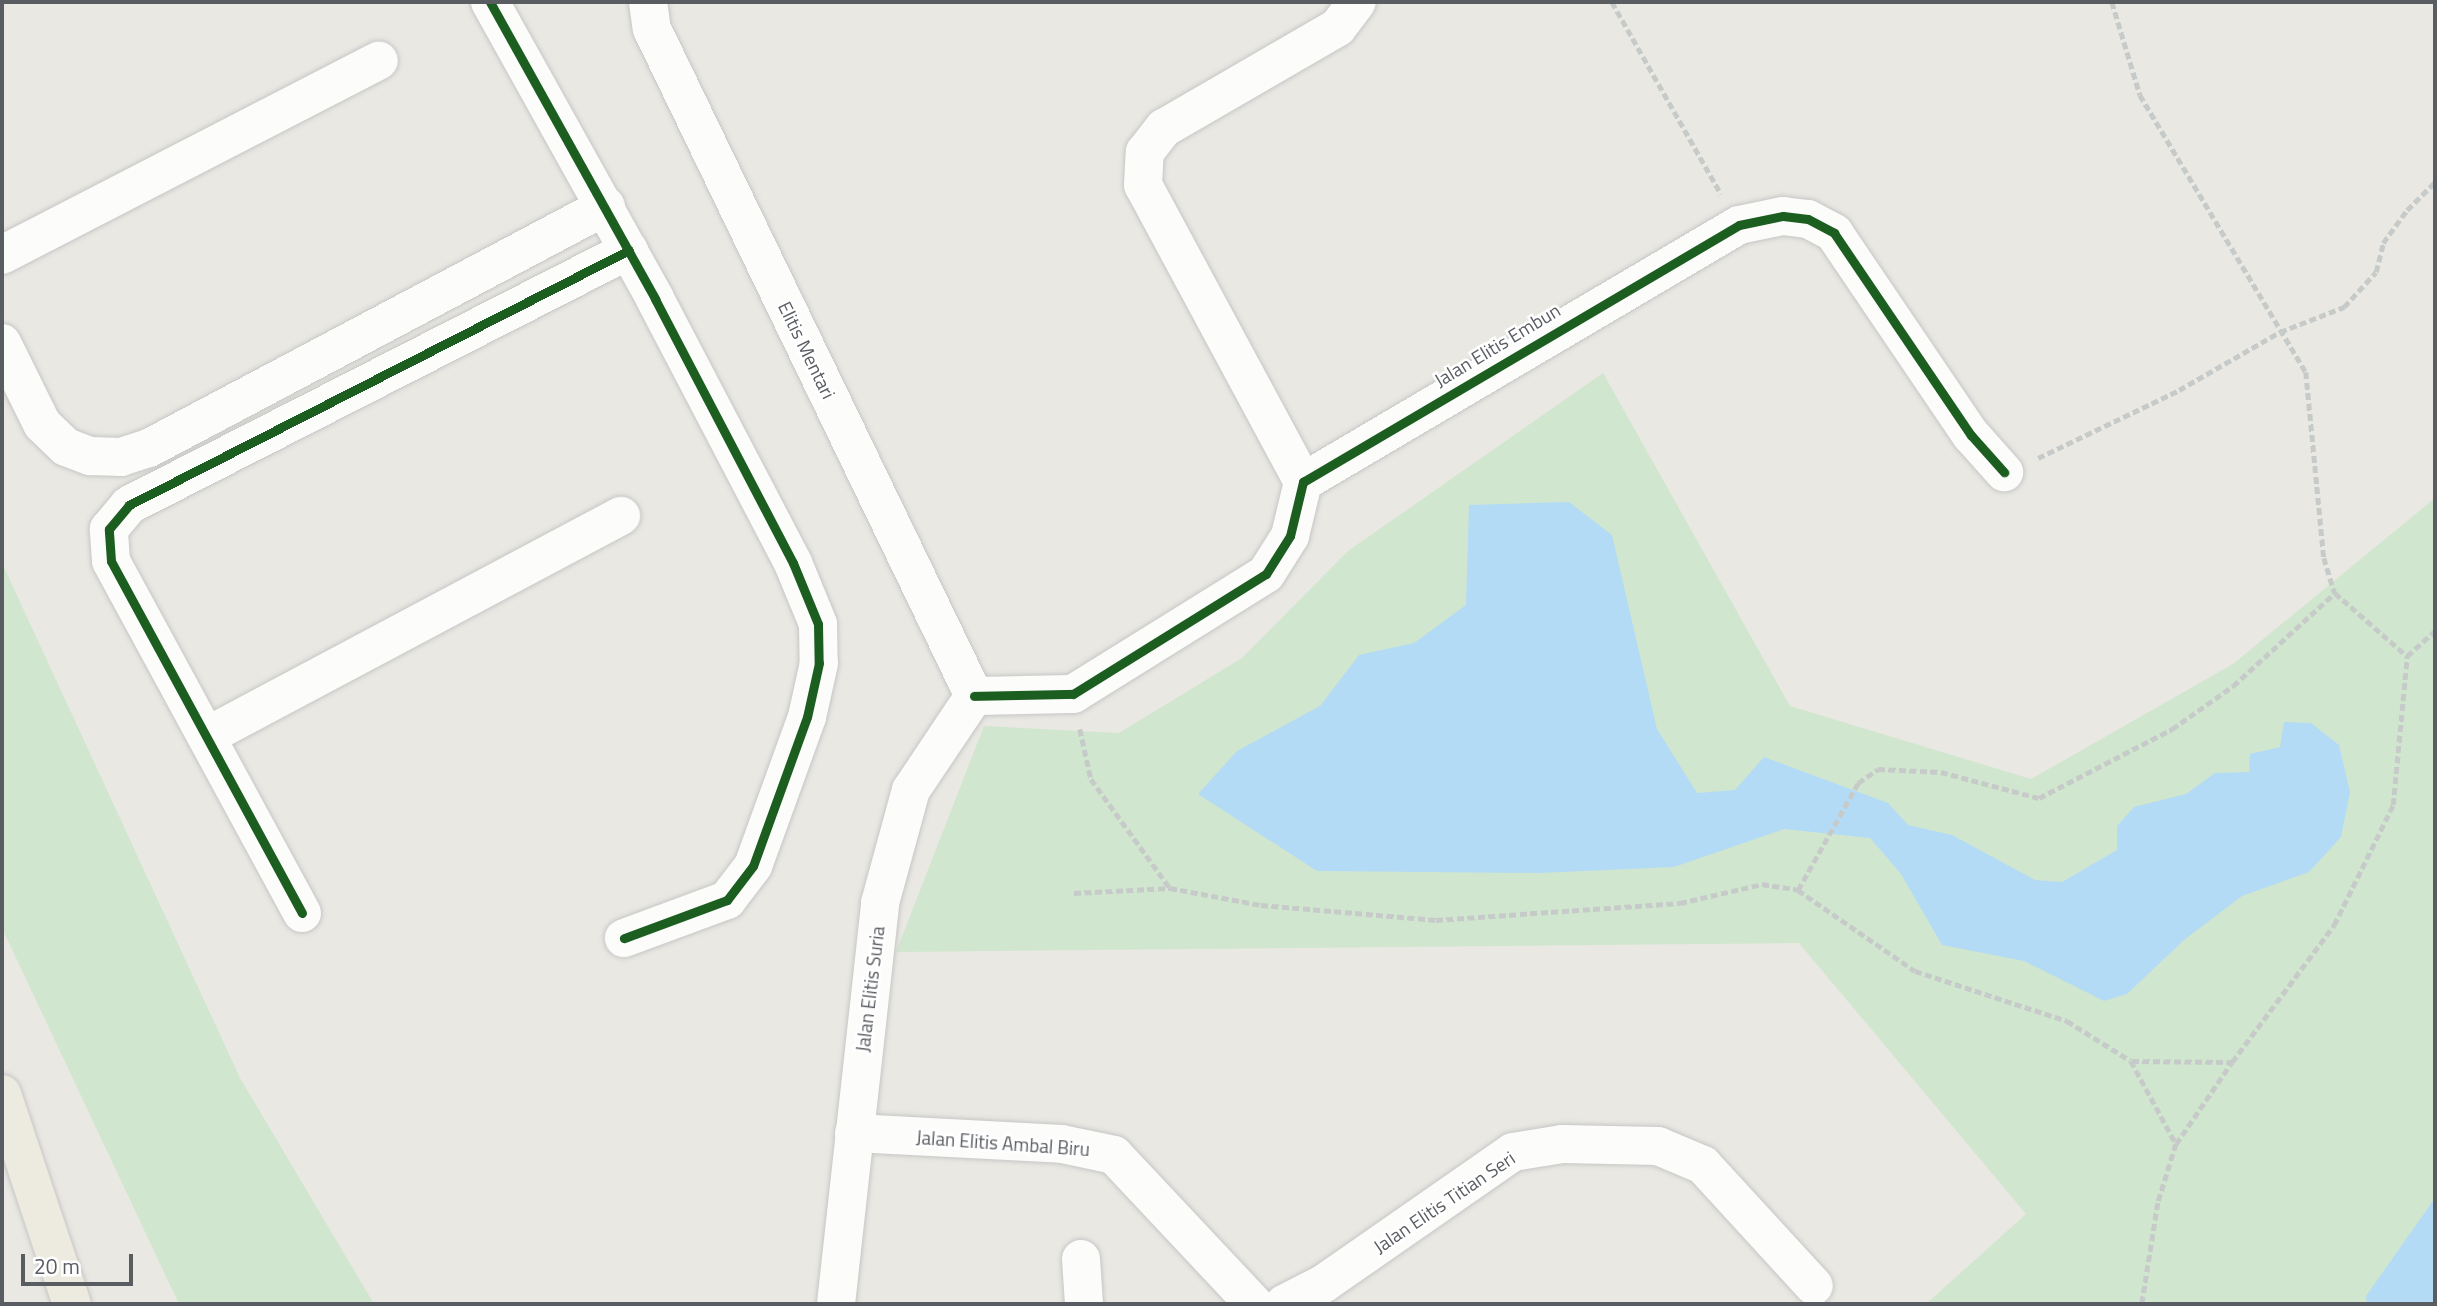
<!DOCTYPE html>
<style>
body{margin:0}
#map{position:relative;width:2437px;height:1306px;overflow:hidden;background:#e9e8e3;font-family:"Titillium Web",sans-serif}
div>[style]{position:absolute}
.green>*{inset:0;background:#d1e6ce}
.water>*{inset:0;background:#b4dbf5}
.path>*{height:4.5px;margin-top:-2.25px;transform-origin:0;background:repeating-linear-gradient(90deg,#c6cbc9 0 7px,transparent 0 10.5px)}
.roads{filter:drop-shadow(0 0 2px #c6c6c5) drop-shadow(0 0 2px #c6c6c5)}
.street>*{height:38px;margin:-19px;padding:0 19px;transform-origin:19px;border-radius:19px;background:#fcfcfb}
.highway>*{height:38px;margin:-19px;padding:0 19px;transform-origin:19px;border-radius:19px;background:#edeadf}
.cycleway>*{height:9px;margin:-4.5px;padding:0 4.5px;transform-origin:4.5px;border-radius:4.5px;background:#1b5e20}
span{translate:-50% -50%;white-space:nowrap;text-align:center;line-height:1.15;-webkit-text-stroke:5px #fff;paint-order:stroke}
.street-label{font-size:19px;color:#595c61}
.frame{position:absolute;inset:0;border:4px solid #595c61;pointer-events:none}
.scale{position:absolute;left:21px;top:1254px;width:112px;height:32px;box-sizing:border-box;border:4px solid #595c61;border-top:0;padding-left:9px;font-size:21px;line-height:24px;white-space:nowrap;color:#595c61;-webkit-text-stroke:5px #fff;paint-order:stroke}
</style>
<div id="map">
<div class="green">
<i style="clip-path:polygon(1603px 373px,1790px 706px,2031px 779px,2233px 664px,2435px 498px,2435px 1304px,1926px 1304px,2026px 1214px,1799px 943px,896px 952px,984px 726px,1119px 733px,1242px 658px,1348px 551px)"></i>
<i style="clip-path:polygon(2px 563px,240px 1078px,374px 1304px,179px 1304px,2px 928px)"></i>
</div>
<div class="water">
<i style="clip-path:polygon(1569px 502px,1612px 535px,1657px 729px,1697px 793px,1735px 790px,1764px 757px,1888px 803px,1908px 825px,1952px 835px,2035px 880px,2062px 882px,2117px 850px,2117px 826px,2134px 807px,2186px 794px,2215px 773px,2249px 772px,2250px 754px,2280px 747px,2284px 722px,2311px 723px,2339px 745px,2350px 792px,2341px 837px,2309px 872px,2242px 896px,2184px 940px,2127px 994px,2104px 1001px,2024px 961px,1942px 945px,1901px 874px,1870px 838px,1784px 829px,1674px 867px,1539px 873px,1317px 871px,1198px 794px,1237px 751px,1320px 706px,1359px 655px,1414px 643px,1466px 605px,1469px 505px)"></i>
<i style="clip-path:polygon(2435px 1198px,2435px 1304px,2367px 1304px,2366px 1296px)"></i>
</div>
<div class="path">
<i style="left:1612px;top:2px;width:221px;rotate:60.4deg"></i>
<i style="left:2112px;top:2px;width:97px;rotate:73.2deg"></i>
<i style="left:2140px;top:95px;width:323px;rotate:59.1deg"></i>
<i style="left:2306px;top:372px;width:187px;rotate:84.5deg"></i>
<i style="left:2324px;top:558px;width:37px;rotate:73deg"></i>
<i style="left:2335px;top:593px;width:96px;rotate:41.2deg"></i>
<i style="left:2038px;top:458px;width:157px;rotate:-25.7deg"></i>
<i style="left:2179px;top:390px;width:116px;rotate:-29.9deg"></i>
<i style="left:2280px;top:332px;width:69px;rotate:-21.3deg"></i>
<i style="left:2344px;top:307px;width:47px;rotate:-47.6deg"></i>
<i style="left:2376px;top:272px;width:30px;rotate:-76deg"></i>
<i style="left:2383px;top:243px;width:41px;rotate:-54deg"></i>
<i style="left:2407px;top:210px;width:40px;rotate:-45deg"></i>
<i style="left:1080px;top:729px;width:51px;rotate:77.6deg"></i>
<i style="left:1091px;top:779px;width:135px;rotate:54.1deg"></i>
<i style="left:1798px;top:890px;width:123px;rotate:-60.7deg"></i>
<i style="left:1858px;top:783px;width:24px;rotate:-35deg"></i>
<i style="left:1878px;top:769px;width:63px;rotate:2.7deg"></i>
<i style="left:1941px;top:772px;width:101px;rotate:14.9deg"></i>
<i style="left:2039px;top:798px;width:150px;rotate:-27.4deg"></i>
<i style="left:2172px;top:729px;width:75px;rotate:-35.2deg"></i>
<i style="left:2233px;top:686px;width:138px;rotate:-42.4deg"></i>
<i style="left:1074px;top:893px;width:96px;rotate:-3deg"></i>
<i style="left:1170px;top:888px;width:93px;rotate:10.6deg"></i>
<i style="left:1261px;top:905px;width:176px;rotate:4.9deg"></i>
<i style="left:1436px;top:920px;width:245px;rotate:-4deg"></i>
<i style="left:1680px;top:903px;width:84px;rotate:-13deg"></i>
<i style="left:1762px;top:884px;width:36px;rotate:9deg"></i>
<i style="left:1798px;top:890px;width:142px;rotate:34.7deg"></i>
<i style="left:1915px;top:971px;width:160px;rotate:18.2deg"></i>
<i style="left:2067px;top:1021px;width:75px;rotate:32deg"></i>
<i style="left:2131px;top:1061px;width:94px;rotate:61.5deg"></i>
<i style="left:2176px;top:1144px;width:62px;rotate:107deg"></i>
<i style="left:2158px;top:1203px;width:102px;rotate:99deg"></i>
<i style="left:2132px;top:1061px;width:100px;rotate:0.6deg"></i>
<i style="left:2232px;top:1062px;width:171px;rotate:-53.3deg"></i>
<i style="left:2334px;top:925px;width:134px;rotate:-63.8deg"></i>
<i style="left:2393px;top:805px;width:150px;rotate:-84.6deg"></i>
<i style="left:2407px;top:656px;width:38px;rotate:-42deg"></i>
<i style="left:2176px;top:1144px;width:99px;rotate:-55.7deg"></i>
</div>
<div class="roads">
<div class="street">
<i style="left:490px;top:2px;width:340px;rotate:60.9deg"></i>
<i style="left:655px;top:299px;width:298px;rotate:62.4deg"></i>
<i style="left:793px;top:563px;width:66px;rotate:67.7deg"></i>
<i style="left:818px;top:624px;width:39px;rotate:89deg"></i>
<i style="left:819px;top:663px;width:55px;rotate:102.5deg"></i>
<i style="left:807px;top:717px;width:158px;rotate:109.9deg"></i>
<i style="left:753px;top:866px;width:43px;rotate:127.4deg"></i>
<i style="left:727px;top:900px;width:110px;rotate:159.7deg"></i>
<i style="left:648px;top:2px;width:27px;rotate:82deg"></i>
<i style="left:652px;top:29px;width:741px;rotate:64.23deg"></i>
<i style="left:2px;top:255px;width:424px;rotate:-27.3deg"></i>
<i style="left:2px;top:343px;width:90px;rotate:63.7deg"></i>
<i style="left:42px;top:424px;width:33px;rotate:44deg"></i>
<i style="left:66px;top:447px;width:26px;rotate:21deg"></i>
<i style="left:90px;top:456px;width:31px;rotate:2deg"></i>
<i style="left:121px;top:457px;width:29px;rotate:-18deg"></i>
<i style="left:149px;top:448px;width:517px;rotate:-27.9deg"></i>
<i style="left:1303px;top:482px;width:337px;rotate:-118.3deg"></i>
<i style="left:1143px;top:185px;width:33px;rotate:-87deg"></i>
<i style="left:1145px;top:152px;width:31px;rotate:-52deg"></i>
<i style="left:1164px;top:128px;width:201px;rotate:-30.1deg"></i>
<i style="left:1338px;top:27px;width:31px;rotate:-53deg"></i>
<i style="left:974px;top:696px;width:99px;rotate:-1.2deg"></i>
<i style="left:1073px;top:694px;width:227px;rotate:-31.9deg"></i>
<i style="left:1266px;top:574px;width:45px;rotate:-57.7deg"></i>
<i style="left:1290px;top:536px;width:56px;rotate:-76.5deg"></i>
<i style="left:1303px;top:482px;width:506px;rotate:-30.52deg"></i>
<i style="left:1739px;top:225px;width:45px;rotate:-11.6deg"></i>
<i style="left:1783px;top:216px;width:25px;rotate:7deg"></i>
<i style="left:1808px;top:219px;width:30px;rotate:28deg"></i>
<i style="left:1834px;top:233px;width:244px;rotate:55.9deg"></i>
<i style="left:1971px;top:435px;width:50px;rotate:48.3deg"></i>
<i style="left:207px;top:736px;width:469px;rotate:-28deg"></i>
<i style="left:302px;top:913px;width:400px;rotate:-118.5deg"></i>
<i style="left:111px;top:561px;width:32px;rotate:-94deg"></i>
<i style="left:109px;top:529px;width:31px;rotate:-50deg"></i>
<i style="left:129px;top:505px;width:561px;rotate:-27.02deg"></i>
<i style="left:854px;top:1133px;width:208px;rotate:3deg"></i>
<i style="left:1062px;top:1144px;width:53px;rotate:11.9deg"></i>
<i style="left:1114px;top:1155px;width:204px;rotate:46.8deg"></i>
<i style="left:1081px;top:1259px;width:45px;rotate:86.2deg"></i>
<i style="left:836px;top:1304px;width:403px;rotate:-83.7deg"></i>
<i style="left:880px;top:903px;width:117px;rotate:-74.7deg"></i>
<i style="left:911px;top:790px;width:113px;rotate:-56.2deg"></i>
<i style="left:1284px;top:1304px;width:44px;rotate:-27.1deg"></i>
<i style="left:1323px;top:1284px;width:231px;rotate:-34.8deg"></i>
<i style="left:1513px;top:1152px;width:50px;rotate:-9.3deg"></i>
<i style="left:1562px;top:1144px;width:96px;rotate:1.2deg"></i>
<i style="left:1658px;top:1146px;width:49px;rotate:22.9deg"></i>
<i style="left:1703px;top:1165px;width:164px;rotate:47.5deg"></i>
</div>
<div class="highway">
<i style="left:2px;top:1094px;width:221px;rotate:71.6deg"></i>
</div>
</div>
<div class="cycleway">
<i style="left:490px;top:2px;width:340px;rotate:60.9deg"></i>
<i style="left:655px;top:299px;width:298px;rotate:62.4deg"></i>
<i style="left:793px;top:563px;width:66px;rotate:67.7deg"></i>
<i style="left:818px;top:624px;width:39px;rotate:89deg"></i>
<i style="left:819px;top:663px;width:55px;rotate:102.5deg"></i>
<i style="left:807px;top:717px;width:158px;rotate:109.9deg"></i>
<i style="left:753px;top:866px;width:43px;rotate:127.4deg"></i>
<i style="left:727px;top:900px;width:110px;rotate:159.7deg"></i>
<i style="left:974px;top:696px;width:99px;rotate:-1.2deg"></i>
<i style="left:1073px;top:694px;width:227px;rotate:-31.9deg"></i>
<i style="left:1266px;top:574px;width:45px;rotate:-57.7deg"></i>
<i style="left:1290px;top:536px;width:56px;rotate:-76.5deg"></i>
<i style="left:1303px;top:482px;width:506px;rotate:-30.52deg"></i>
<i style="left:1739px;top:225px;width:45px;rotate:-11.6deg"></i>
<i style="left:1783px;top:216px;width:25px;rotate:7deg"></i>
<i style="left:1808px;top:219px;width:30px;rotate:28deg"></i>
<i style="left:1834px;top:233px;width:244px;rotate:55.9deg"></i>
<i style="left:1971px;top:435px;width:50px;rotate:48.3deg"></i>
<i style="left:302px;top:913px;width:400px;rotate:-118.5deg"></i>
<i style="left:111px;top:561px;width:32px;rotate:-94deg"></i>
<i style="left:109px;top:529px;width:31px;rotate:-50deg"></i>
<i style="left:129px;top:505px;width:561px;rotate:-27.02deg"></i>
</div>
<div class="street-label">
<span style="left:1497px;top:345px;rotate:-31deg">Jalan Elitis Embun</span>
<span style="left:807px;top:350px;rotate:64deg">Elitis Mentari</span>
<span style="left:870px;top:989px;rotate:-83deg">Jalan Elitis Suria</span>
<span style="left:1003px;top:1143px;rotate:4deg">Jalan Elitis Ambal Biru</span>
<span style="left:1444px;top:1202px;rotate:-34deg">Jalan Elitis Titian Seri</span>
</div>
<div class="frame"></div>
<div class="scale">20 m</div>
</div>
